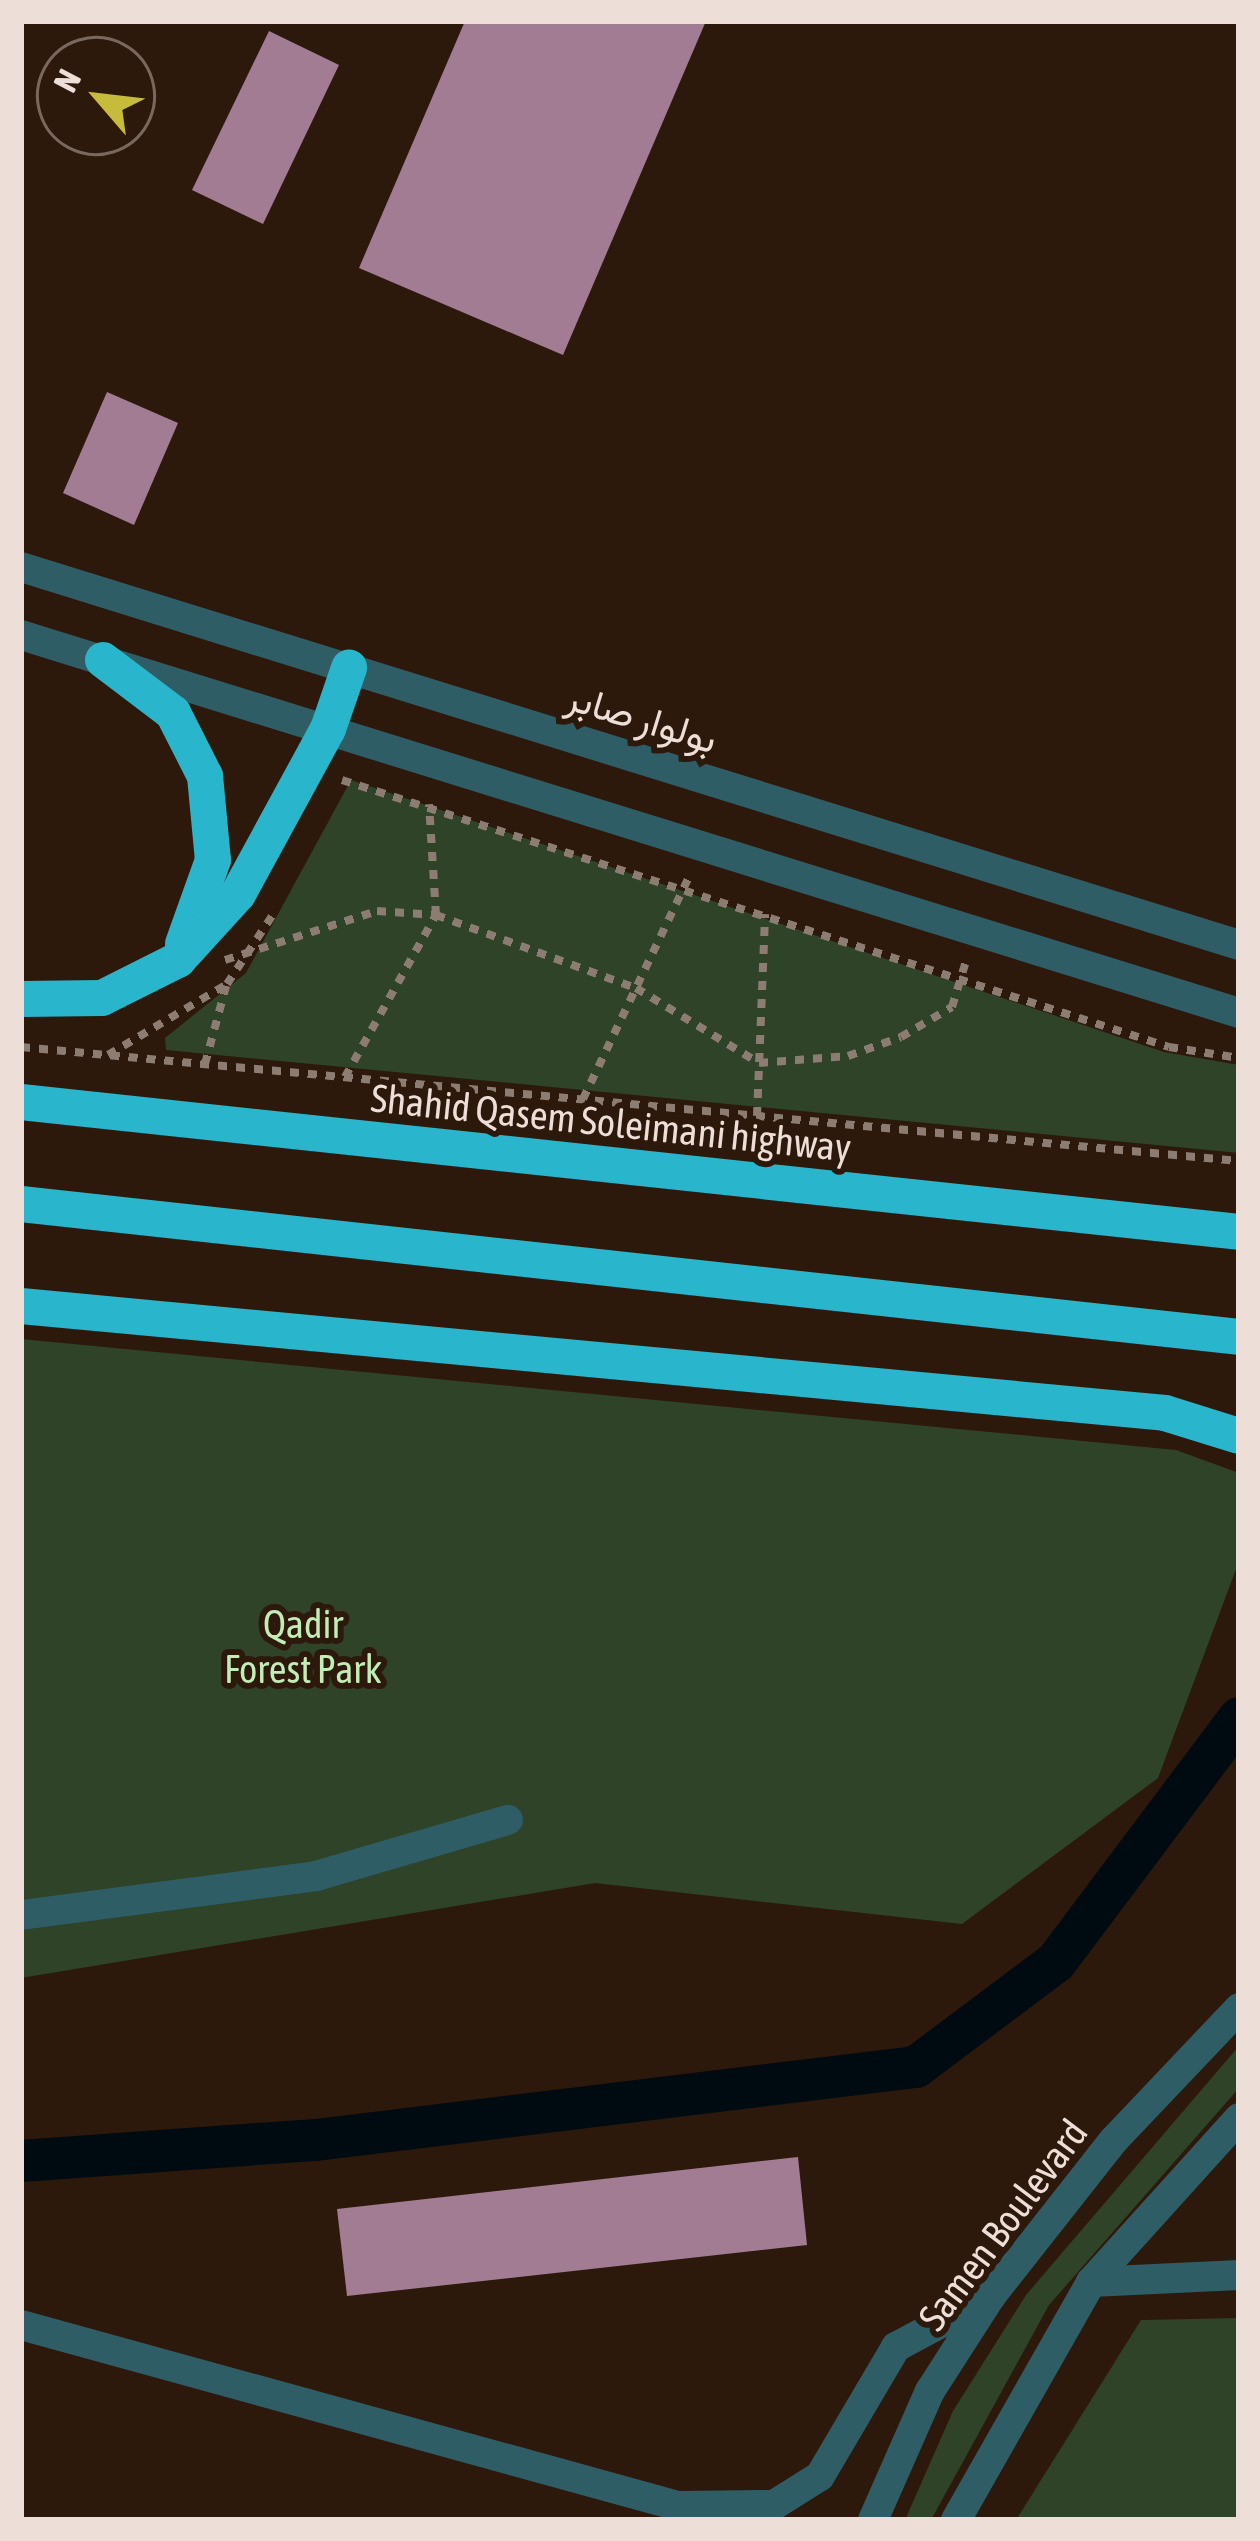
<!DOCTYPE html>
<meta charset="utf-8">
<style>
body{margin:0}
#map{position:relative;width:1260px;height:2541px;overflow:hidden;background:#2c190c;font-family:"Asap Condensed",Vazirmatn,sans-serif}
div>[style]{position:absolute}
.green>*{inset:0;background:#2e4328}
.canal>*{height:42px;margin:-21px;padding:0 21px;transform-origin:21px;border-radius:21px;background:#000a11}
.building>*{inset:0;background:#a27c93}
.path>*{height:8px;margin-top:-4px;transform-origin:0;background:repeating-linear-gradient(90deg,#8c7c71 0 9px,transparent 0 18px)}
.minor>*{height:30px;margin:-15px;padding:0 15px;transform-origin:15px;border-radius:15px;background:#2f5d66}
.highway>*{height:36px;margin:-18px;padding:0 18px;transform-origin:18px;border-radius:18px;background:#29b5cb}
span{translate:-50% -50%;white-space:nowrap;text-align:center;line-height:1.15;-webkit-text-stroke:12px #2c190c;paint-order:stroke}
.street-label{font-size:39px;color:#eddfd7}
.park-label{font-size:39px;color:#c2edb6}
.frame{position:absolute;inset:0;border:24px solid #eddfd7;pointer-events:none}
.north{position:absolute;left:36px;top:36px;width:120px;height:120px;box-sizing:border-box;background:#2c190c;border:3px solid #79685d;border-radius:50%;rotate:298deg;font-size:33px;font-weight:700;line-height:48px;text-align:center;color:#eddfd7}
.north::after{content:'';display:block;margin:auto;width:42px;height:54px;background:#c7bb3b;clip-path:polygon(50% 0,100% 100%,50% 72%,0 100%)}
</style>
<div id="map">
<div class="green">
<i style="clip-path:polygon(351px 780px,1164px 1052px,1239px 1065px,1239px 1153px,166px 1050px,165px 1038px,246px 973px)"></i>
<i style="clip-path:polygon(21px 1339px,1176px 1450px,1239px 1473px,1239px 1561px,1158px 1778px,962px 1924px,595px 1883px,21px 1978px)"></i>
<i style="clip-path:polygon(1239px 2046px,1239px 2088px,1049px 2305px,931px 2520px,905px 2520px,953px 2411px,1026px 2295px)"></i>
<i style="clip-path:polygon(1239px 2318px,1239px 2520px,1016px 2520px,1141px 2320px)"></i>
</div>
<div class="canal">
<i style="left:21px;top:2161px;width:296px;rotate:-4.1deg"></i>
<i style="left:316px;top:2140px;width:604px;rotate:-6.94deg"></i>
<i style="left:916px;top:2067px;width:175px;rotate:-36.9deg"></i>
<i style="left:1056px;top:1962px;width:305px;rotate:-53.1deg"></i>
</div>
<div class="building">
<i style="clip-path:polygon(465px 21px,706px 21px,563px 355px,359px 268px)"></i>
<i style="clip-path:polygon(269px 31px,339px 65px,263px 224px,192px 190px)"></i>
<i style="clip-path:polygon(107px 392px,178px 423px,134px 525px,63px 493px)"></i>
<i style="clip-path:polygon(798px 2157px,807px 2245px,347px 2296px,337px 2209px)"></i>
</div>
<div class="path">
<i style="left:342px;top:780px;width:869px;rotate:17.89deg"></i>
<i style="left:1169px;top:1047px;width:71px;rotate:8.9deg"></i>
<i style="left:225px;top:960px;width:160px;rotate:-17.9deg"></i>
<i style="left:377px;top:911px;width:59px;rotate:3.9deg"></i>
<i style="left:436px;top:915px;width:213px;rotate:20.1deg"></i>
<i style="left:636px;top:988px;width:144px;rotate:31.4deg"></i>
<i style="left:759px;top:1063px;width:89px;rotate:-4.5deg"></i>
<i style="left:848px;top:1056px;width:56px;rotate:-19.7deg"></i>
<i style="left:901px;top:1037px;width:59px;rotate:-30.5deg"></i>
<i style="left:952px;top:1007px;width:48px;rotate:-73.1deg"></i>
<i style="left:21px;top:1047px;width:1223px;rotate:5.35deg"></i>
<i style="left:108px;top:1055px;width:139px;rotate:-30.8deg"></i>
<i style="left:227px;top:984px;width:82px;rotate:-56.5deg"></i>
<i style="left:205px;top:1064px;width:81px;rotate:-74.9deg"></i>
<i style="left:345px;top:1077px;width:186px;rotate:-60.7deg"></i>
<i style="left:436px;top:915px;width:111px;rotate:-93.6deg"></i>
<i style="left:583px;top:1099px;width:250px;rotate:-64.5deg"></i>
<i style="left:757px;top:1116px;width:202px;rotate:-87.7deg"></i>
</div>
<div class="minor">
<i style="left:21px;top:567px;width:1275px;rotate:17.24deg"></i>
<i style="left:21px;top:635px;width:1275px;rotate:17.24deg"></i>
<i style="left:21px;top:1915px;width:298px;rotate:-7.5deg"></i>
<i style="left:316px;top:1876px;width:200px;rotate:-16.3deg"></i>
<i style="left:1091px;top:2282px;width:148px;rotate:-2.7deg"></i>
<i style="left:21px;top:2325px;width:681px;rotate:15.4deg"></i>
<i style="left:678px;top:2506px;width:96px;rotate:-0.6deg"></i>
<i style="left:774px;top:2505px;width:54px;rotate:-32.2deg"></i>
<i style="left:820px;top:2476px;width:150px;rotate:-59.5deg"></i>
<i style="left:896px;top:2347px;width:108px;rotate:-28.2deg"></i>
<i style="left:873px;top:2520px;width:141px;rotate:-66.2deg"></i>
<i style="left:930px;top:2391px;width:113px;rotate:-57.3deg"></i>
<i style="left:991px;top:2296px;width:197px;rotate:-51.8deg"></i>
<i style="left:1113px;top:2141px;width:183px;rotate:-46.5deg"></i>
<i style="left:956px;top:2520px;width:274px;rotate:-60.4deg"></i>
<i style="left:1091px;top:2282px;width:221px;rotate:-47.9deg"></i>
</div>
<div class="highway">
<i style="left:103px;top:660px;width:88px;rotate:37.1deg"></i>
<i style="left:173px;top:713px;width:71px;rotate:63.1deg"></i>
<i style="left:205px;top:776px;width:84px;rotate:84.6deg"></i>
<i style="left:213px;top:860px;width:89px;rotate:109.7deg"></i>
<i style="left:21px;top:999px;width:81px;rotate:-0.7deg"></i>
<i style="left:102px;top:998px;width:85px;rotate:-26.6deg"></i>
<i style="left:178px;top:960px;width:89px;rotate:-47.7deg"></i>
<i style="left:238px;top:894px;width:188px;rotate:-61.4deg"></i>
<i style="left:328px;top:729px;width:65px;rotate:-71deg"></i>
<i style="left:21px;top:1102px;width:1225px;rotate:6.09deg"></i>
<i style="left:21px;top:1204px;width:1225px;rotate:6.23deg"></i>
<i style="left:21px;top:1306px;width:1149px;rotate:5.34deg"></i>
<i style="left:1165px;top:1413px;width:77px;rotate:17.3deg"></i>
</div>
<div class="street-label">
<span style="left:642px;top:718px;rotate:17deg">بولوار صابر</span>
<span style="left:611px;top:1123px;rotate:6deg">Shahid Qasem Soleimani highway</span>
<span style="left:1003px;top:2225px;rotate:-53deg">Samen Boulevard</span>
</div>
<div class="park-label">
<span style="left:303px;top:1647px">Qadir<br>Forest Park</span>
</div>
<div class="frame"></div>
<div class="north">N</div>
</div>
